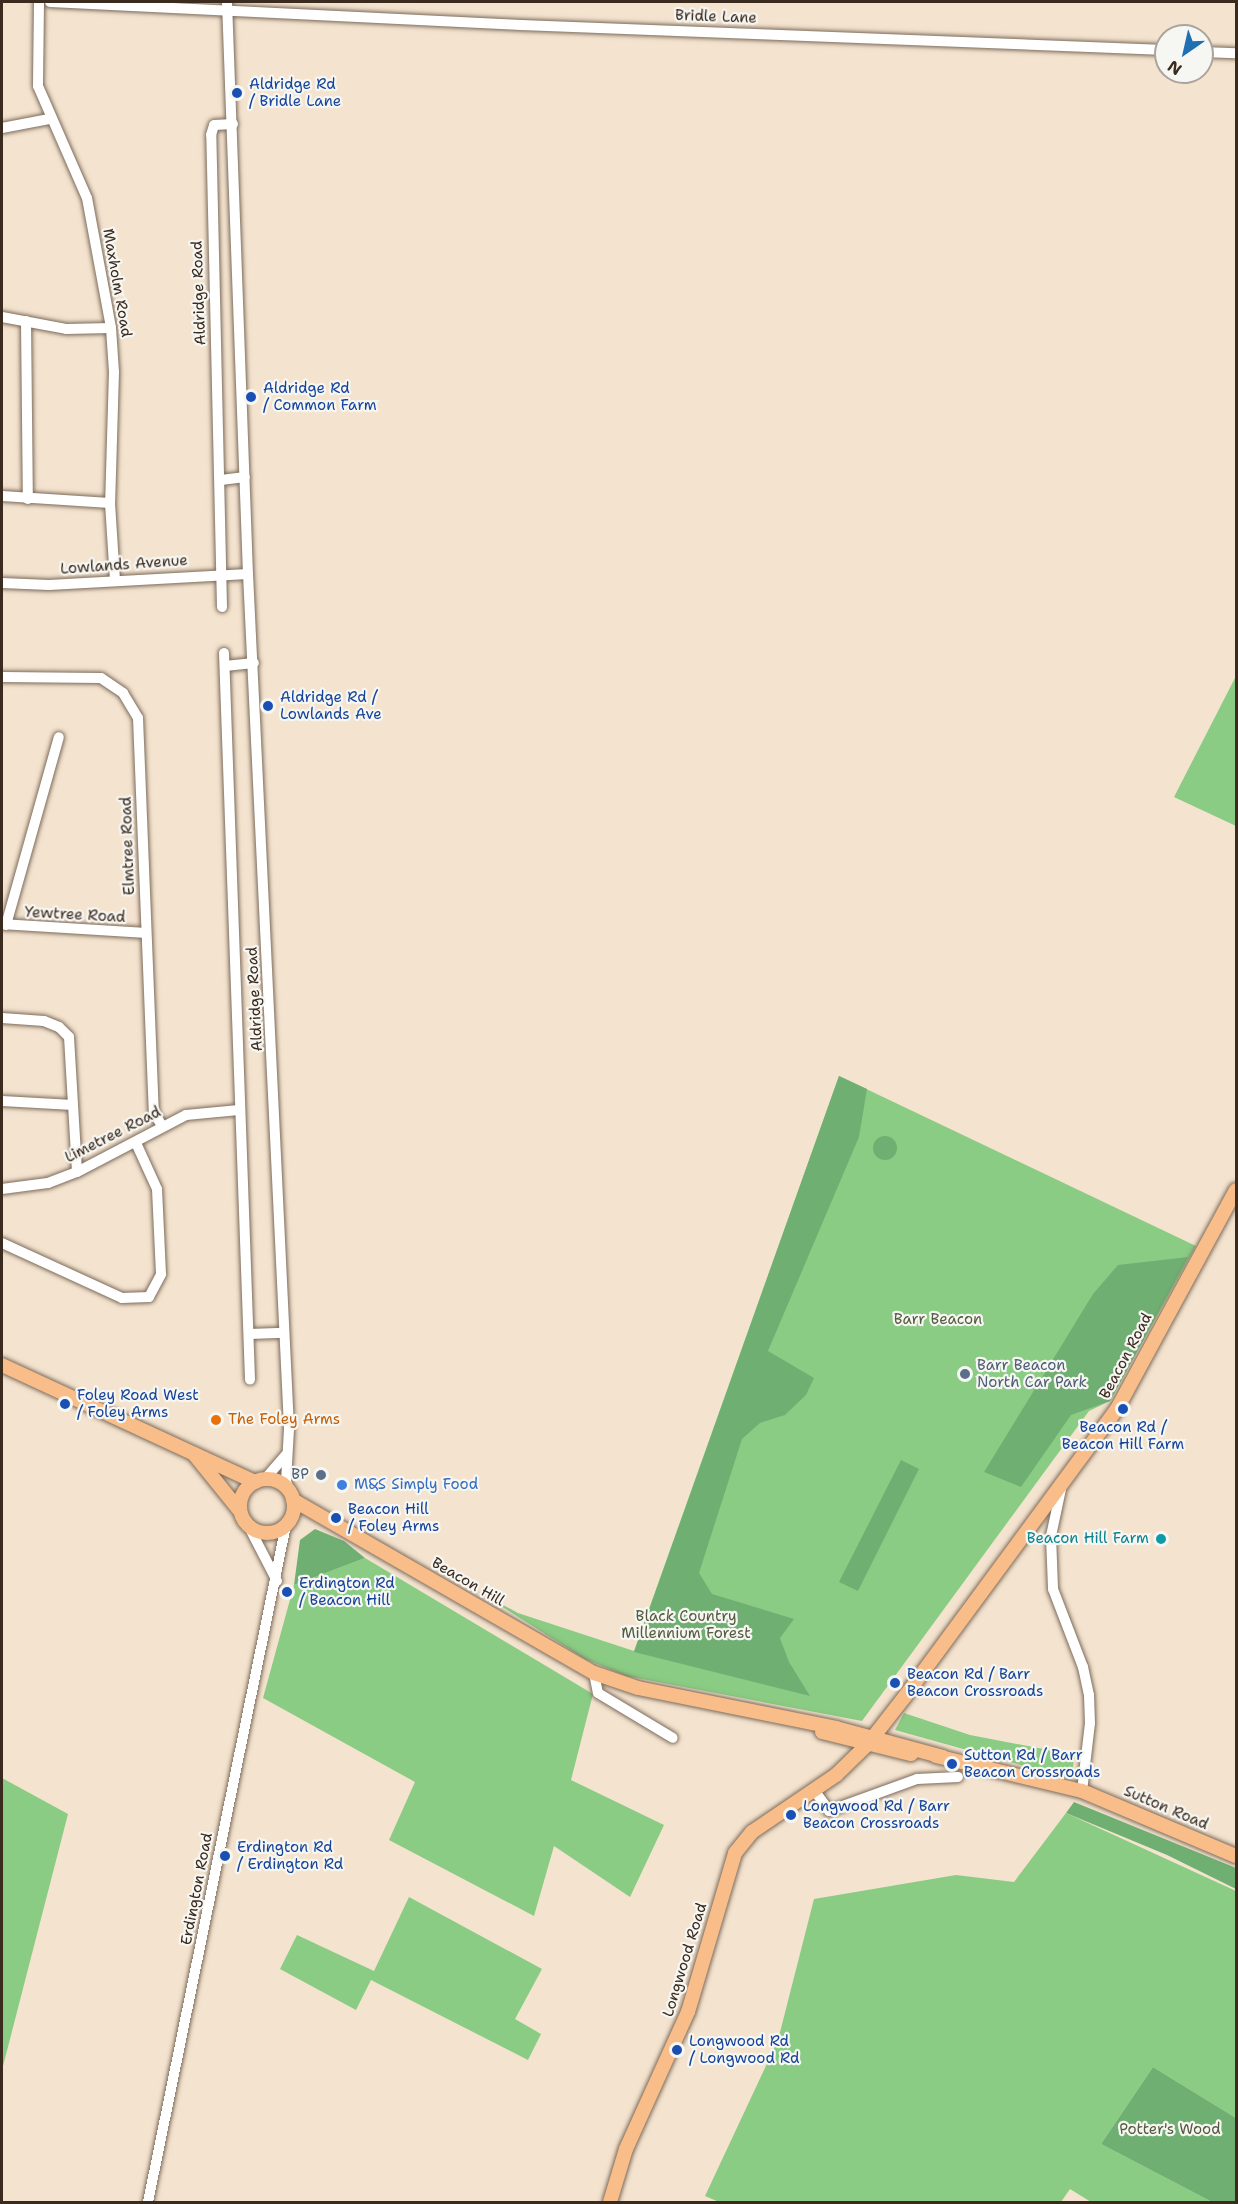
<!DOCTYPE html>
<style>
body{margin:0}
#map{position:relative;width:1238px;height:2204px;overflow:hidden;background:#f4e3ce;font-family:"Shantell Sans",sans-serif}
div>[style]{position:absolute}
.green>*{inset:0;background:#8acc84}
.forest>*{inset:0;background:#6fb072}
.round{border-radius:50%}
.roads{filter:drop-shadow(0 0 2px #7c6b5c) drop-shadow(0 0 2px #7c6b5c)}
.minor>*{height:10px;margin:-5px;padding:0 5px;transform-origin:5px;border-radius:5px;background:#fff}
.major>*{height:14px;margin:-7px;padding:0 7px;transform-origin:7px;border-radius:7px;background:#f8bd88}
.major>.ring{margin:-7px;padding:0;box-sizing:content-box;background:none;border:14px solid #f8bd88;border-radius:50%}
.dots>*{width:16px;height:16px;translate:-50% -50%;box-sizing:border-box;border:3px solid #f6f6f2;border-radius:50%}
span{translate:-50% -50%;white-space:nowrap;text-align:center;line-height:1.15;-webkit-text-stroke:4.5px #f6f6f2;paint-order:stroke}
.street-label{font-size:15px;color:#3b2a1e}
.transit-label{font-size:15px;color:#164399}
.left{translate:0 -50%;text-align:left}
.park-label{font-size:15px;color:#535b3d}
.service-label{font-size:15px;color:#4e5e75}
.right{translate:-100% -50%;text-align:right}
.food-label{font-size:15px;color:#c56008}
.shop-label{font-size:15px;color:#366cbe}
.culture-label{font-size:15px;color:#0d838f}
.frame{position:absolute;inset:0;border:3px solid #3b2a1e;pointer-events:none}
.north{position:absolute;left:1154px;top:24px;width:60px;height:60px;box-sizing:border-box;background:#f6f6f2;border:2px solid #aba49d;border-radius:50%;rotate:214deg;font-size:16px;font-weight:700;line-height:24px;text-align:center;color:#3b2a1e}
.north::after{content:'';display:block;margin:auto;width:21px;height:27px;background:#1f6fb2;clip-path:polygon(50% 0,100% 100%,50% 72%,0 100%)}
</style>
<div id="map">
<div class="green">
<i style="clip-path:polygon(1236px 676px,1236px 826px,1174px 797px)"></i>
<i style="clip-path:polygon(839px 1076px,1196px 1246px,1110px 1401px,1089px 1411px,862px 1721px,626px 1676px,585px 1659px,474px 1589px,518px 1613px,634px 1651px)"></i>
<i style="clip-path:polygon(365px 1558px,593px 1694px,571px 1780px,664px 1825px,630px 1897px,554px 1846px,534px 1916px,389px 1840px,415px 1782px,263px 1698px,294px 1585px)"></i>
<i style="clip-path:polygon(904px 1713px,970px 1735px,1075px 1755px,1071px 1779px,895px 1730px)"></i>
<i style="clip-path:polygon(2px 1778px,68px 1814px,2px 2070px)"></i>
<i style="clip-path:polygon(1066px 1813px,1236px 1891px,1236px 2118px,1153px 2067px,1101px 2144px,1212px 2202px,1091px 2202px,1070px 2189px,1061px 2202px,719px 2202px,705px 2196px,778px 2040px,814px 1899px,956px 1875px,1014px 1882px)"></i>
<i style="clip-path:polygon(409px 1897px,542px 1969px,515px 2019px,541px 2034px,528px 2060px,371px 1980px,356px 2010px,280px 1969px,297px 1935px,374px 1971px)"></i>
</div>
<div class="forest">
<i style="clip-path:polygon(839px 1076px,867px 1089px,859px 1137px,768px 1351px,814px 1378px,806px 1395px,785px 1415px,760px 1423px,742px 1439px,699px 1573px,712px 1594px,794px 1619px,780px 1638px,789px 1662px,810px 1696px,634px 1652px)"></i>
<i class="round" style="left:873px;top:1136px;width:24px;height:24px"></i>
<i style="clip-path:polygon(1188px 1257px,1110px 1401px,1071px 1415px,1021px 1487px,984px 1472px,1093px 1294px,1118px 1265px)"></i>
<i style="clip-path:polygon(901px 1460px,919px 1469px,858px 1591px,839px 1582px)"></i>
<i style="clip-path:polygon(315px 1529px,344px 1541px,365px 1558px,294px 1585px,300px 1540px)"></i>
<i style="clip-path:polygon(1074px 1802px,1236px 1868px,1236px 1889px,1167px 1855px,1066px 1813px)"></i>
<i style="clip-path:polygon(1153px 2067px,1236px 2118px,1236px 2202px,1212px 2202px,1101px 2144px)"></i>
</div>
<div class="roads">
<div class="minor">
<i style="left:39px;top:2px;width:84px;rotate:90.7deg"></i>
<i style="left:38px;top:86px;width:122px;rotate:66.4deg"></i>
<i style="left:87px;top:198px;width:132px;rotate:79.5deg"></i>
<i style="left:111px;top:328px;width:44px;rotate:86.1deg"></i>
<i style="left:114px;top:372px;width:131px;rotate:91.7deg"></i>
<i style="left:110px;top:503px;width:78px;rotate:86.3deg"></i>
<i style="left:50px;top:2px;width:472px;rotate:2.8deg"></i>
<i style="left:521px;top:25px;width:645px;rotate:2.22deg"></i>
<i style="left:227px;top:2px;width:572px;rotate:87.9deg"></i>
<i style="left:248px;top:574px;width:856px;rotate:87.25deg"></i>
<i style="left:289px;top:1429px;width:52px;rotate:93.3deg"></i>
<i style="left:286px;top:1481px;width:13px;rotate:72deg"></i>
<i style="left:1202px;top:52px;width:34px;rotate:2deg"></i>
<i style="left:2px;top:128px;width:48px;rotate:-10.8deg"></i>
<i style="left:2px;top:317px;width:65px;rotate:10.6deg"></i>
<i style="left:66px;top:329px;width:45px;rotate:-1.3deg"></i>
<i style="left:26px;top:321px;width:178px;rotate:89.4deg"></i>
<i style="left:221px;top:480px;width:24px;rotate:-7deg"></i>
<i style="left:2px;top:496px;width:108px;rotate:3.7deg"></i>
<i style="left:2px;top:583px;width:47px;rotate:2.4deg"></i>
<i style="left:49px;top:585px;width:199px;rotate:-3.2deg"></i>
<i style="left:222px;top:607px;width:472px;rotate:-91.3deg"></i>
<i style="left:211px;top:135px;width:10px;rotate:-73deg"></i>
<i style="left:214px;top:125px;width:19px;rotate:-3deg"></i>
<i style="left:224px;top:653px;width:727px;rotate:87.95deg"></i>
<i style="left:225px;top:666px;width:29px;rotate:-6deg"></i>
<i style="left:2px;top:677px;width:99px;rotate:0.6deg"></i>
<i style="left:101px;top:678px;width:27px;rotate:34deg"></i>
<i style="left:123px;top:693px;width:29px;rotate:59deg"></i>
<i style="left:138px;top:718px;width:395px;rotate:87.7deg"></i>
<i style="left:154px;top:1113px;width:15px;rotate:58deg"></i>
<i style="left:2px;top:924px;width:144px;rotate:3.6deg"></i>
<i style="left:6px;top:925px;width:195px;rotate:-74.3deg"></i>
<i style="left:2px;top:1018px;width:42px;rotate:4.1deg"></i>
<i style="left:44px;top:1021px;width:16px;rotate:22deg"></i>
<i style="left:59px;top:1027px;width:14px;rotate:45deg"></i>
<i style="left:69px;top:1037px;width:135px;rotate:86.6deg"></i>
<i style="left:2px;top:1101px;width:71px;rotate:3.2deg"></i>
<i style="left:2px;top:1189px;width:46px;rotate:-7.4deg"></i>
<i style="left:48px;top:1183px;width:31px;rotate:-21deg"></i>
<i style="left:77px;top:1172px;width:123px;rotate:-27.6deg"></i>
<i style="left:186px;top:1115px;width:53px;rotate:-5.4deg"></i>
<i style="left:2px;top:1243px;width:132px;rotate:24.6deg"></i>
<i style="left:122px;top:1298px;width:27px;rotate:-2deg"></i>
<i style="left:149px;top:1297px;width:26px;rotate:-62deg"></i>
<i style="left:161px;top:1274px;width:85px;rotate:-92.7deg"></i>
<i style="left:157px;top:1189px;width:51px;rotate:-114.5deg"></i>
<i style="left:249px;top:1334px;width:35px;rotate:-2deg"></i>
<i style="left:265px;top:1479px;width:32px;rotate:-49deg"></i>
<i style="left:1061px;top:1489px;width:48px;rotate:102deg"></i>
<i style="left:1051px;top:1536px;width:53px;rotate:87.8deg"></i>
<i style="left:1053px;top:1589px;width:84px;rotate:69deg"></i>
<i style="left:1083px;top:1667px;width:29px;rotate:78deg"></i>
<i style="left:1089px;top:1695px;width:28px;rotate:88deg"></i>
<i style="left:1090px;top:1723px;width:68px;rotate:96.7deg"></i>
<i style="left:248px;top:1525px;width:63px;rotate:62.6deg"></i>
<i style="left:594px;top:1673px;width:20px;rotate:79deg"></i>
<i style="left:598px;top:1693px;width:87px;rotate:31deg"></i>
<i style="left:814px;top:1790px;width:26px;rotate:54deg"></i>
<i style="left:829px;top:1811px;width:94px;rotate:-20deg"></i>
<i style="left:917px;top:1779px;width:41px;rotate:-2.8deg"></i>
<i style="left:148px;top:2202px;width:691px;rotate:-78.48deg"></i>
</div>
<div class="major">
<i style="left:2px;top:1365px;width:279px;rotate:24.8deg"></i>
<i style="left:194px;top:1454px;width:73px;rotate:51.1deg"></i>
<i class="ring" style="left:240px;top:1479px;width:40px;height:40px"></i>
<i style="left:293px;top:1500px;width:347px;rotate:29.9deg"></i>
<i style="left:594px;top:1673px;width:46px;rotate:18.8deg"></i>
<i style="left:638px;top:1688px;width:202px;rotate:11.4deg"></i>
<i style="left:836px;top:1728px;width:111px;rotate:15.2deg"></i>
<i style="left:822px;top:1732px;width:92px;rotate:13.9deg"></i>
<i style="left:936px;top:1756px;width:150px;rotate:13.5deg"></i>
<i style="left:1082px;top:1791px;width:167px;rotate:22.9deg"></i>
<i style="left:610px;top:2202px;width:55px;rotate:-73.2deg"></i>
<i style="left:626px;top:2149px;width:150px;rotate:-65.7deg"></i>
<i style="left:688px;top:2012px;width:166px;rotate:-73.5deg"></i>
<i style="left:735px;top:1853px;width:27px;rotate:-51deg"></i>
<i style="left:752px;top:1832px;width:102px;rotate:-34.2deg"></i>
<i style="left:836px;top:1775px;width:43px;rotate:-44.1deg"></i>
<i style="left:867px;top:1745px;width:63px;rotate:-52deg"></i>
<i style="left:906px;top:1695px;width:355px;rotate:-53.6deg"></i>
<i style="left:1117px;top:1409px;width:249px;rotate:-61.5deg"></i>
</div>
</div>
<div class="dots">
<i style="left:237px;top:93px;background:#1a4fb4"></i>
<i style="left:251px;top:397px;background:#1a4fb4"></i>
<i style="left:268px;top:706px;background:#1a4fb4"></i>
<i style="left:965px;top:1374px;background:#5c6f8a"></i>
<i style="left:65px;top:1404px;background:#1a4fb4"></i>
<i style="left:1123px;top:1409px;background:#1a4fb4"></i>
<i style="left:216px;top:1420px;background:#e8710a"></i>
<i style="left:321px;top:1475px;background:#5c6f8a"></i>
<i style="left:342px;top:1485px;background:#3f7fe0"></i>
<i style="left:336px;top:1518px;background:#1a4fb4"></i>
<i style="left:1161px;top:1539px;background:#0f9aa8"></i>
<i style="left:287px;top:1592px;background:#1a4fb4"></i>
<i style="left:895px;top:1683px;background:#1a4fb4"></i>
<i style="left:952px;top:1764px;background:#1a4fb4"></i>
<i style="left:791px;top:1815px;background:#1a4fb4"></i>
<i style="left:225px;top:1856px;background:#1a4fb4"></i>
<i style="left:677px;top:2050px;background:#1a4fb4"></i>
</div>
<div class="street-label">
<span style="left:716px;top:17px;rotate:2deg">Bridle Lane</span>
<span style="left:117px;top:283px;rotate:80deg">Maxholm Road</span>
<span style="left:199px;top:293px;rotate:-92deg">Aldridge Road</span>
<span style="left:124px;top:565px;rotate:-4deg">Lowlands Avenue</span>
<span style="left:128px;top:846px;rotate:-92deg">Elmtree Road</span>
<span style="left:75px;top:915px;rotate:3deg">Yewtree Road</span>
<span style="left:255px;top:999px;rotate:-93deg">Aldridge Road</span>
<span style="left:113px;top:1135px;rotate:-27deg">Limetree Road</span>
<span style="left:1126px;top:1356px;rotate:-62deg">Beacon Road</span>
<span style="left:468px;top:1582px;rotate:30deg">Beacon Hill</span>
<span style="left:1166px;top:1808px;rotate:23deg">Sutton Road</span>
<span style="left:197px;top:1889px;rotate:-79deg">Erdington Road</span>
<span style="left:685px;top:1960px;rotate:-73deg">Longwood Road</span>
</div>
<div class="transit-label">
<span class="left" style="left:249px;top:93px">Aldridge Rd<br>/ Bridle Lane</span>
<span class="left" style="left:263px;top:397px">Aldridge Rd<br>/ Common Farm</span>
<span class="left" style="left:280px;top:706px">Aldridge Rd /<br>Lowlands Ave</span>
<span class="left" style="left:77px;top:1404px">Foley Road West<br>/ Foley Arms</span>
<span style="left:1123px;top:1436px">Beacon Rd /<br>Beacon Hill Farm</span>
<span class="left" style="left:348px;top:1518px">Beacon Hill<br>/ Foley Arms</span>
<span class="left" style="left:299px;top:1592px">Erdington Rd<br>/ Beacon Hill</span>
<span class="left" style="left:907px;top:1683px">Beacon Rd / Barr<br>Beacon Crossroads</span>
<span class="left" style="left:964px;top:1764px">Sutton Rd / Barr<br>Beacon Crossroads</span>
<span class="left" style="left:803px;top:1815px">Longwood Rd / Barr<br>Beacon Crossroads</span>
<span class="left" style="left:237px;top:1856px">Erdington Rd<br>/ Erdington Rd</span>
<span class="left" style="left:689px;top:2050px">Longwood Rd<br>/ Longwood Rd</span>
</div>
<div class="park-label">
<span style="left:938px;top:1320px">Barr Beacon</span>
<span style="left:686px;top:1625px">Black Country<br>Millennium Forest</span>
<span style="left:1170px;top:2130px">Potter's Wood</span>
</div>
<div class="service-label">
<span class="left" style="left:977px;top:1374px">Barr Beacon<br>North Car Park</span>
<span class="right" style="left:309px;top:1475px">BP</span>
</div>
<div class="food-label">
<span class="left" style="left:228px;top:1420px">The Foley Arms</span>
</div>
<div class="shop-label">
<span class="left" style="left:354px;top:1485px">M&amp;S Simply Food</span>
</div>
<div class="culture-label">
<span class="right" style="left:1149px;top:1539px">Beacon Hill Farm</span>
</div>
<div class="frame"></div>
<div class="north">N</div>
</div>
